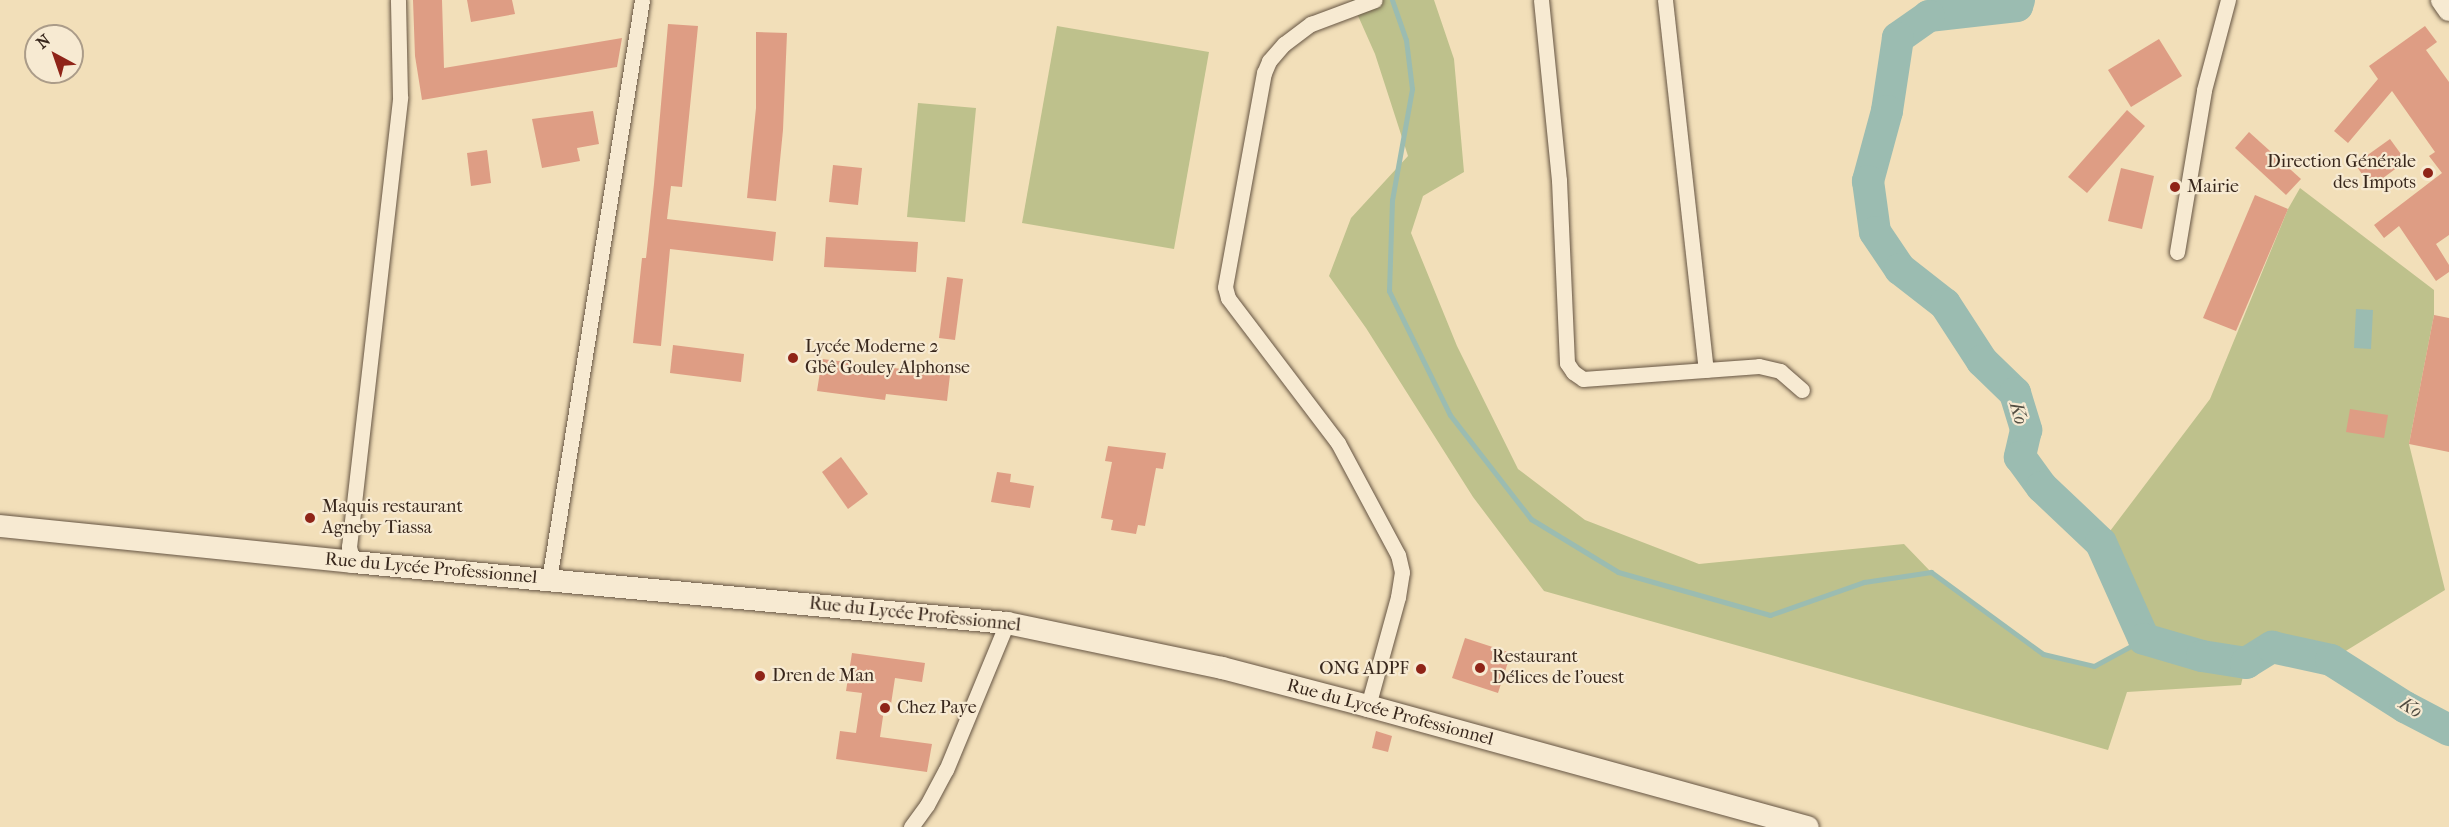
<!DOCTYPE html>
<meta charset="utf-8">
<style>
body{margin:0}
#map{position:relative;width:2449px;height:827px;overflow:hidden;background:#f2dfb9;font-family:"IM FELL French Canon",serif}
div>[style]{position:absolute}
.green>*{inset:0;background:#bec18c}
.water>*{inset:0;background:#9bbcb1}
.stream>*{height:5px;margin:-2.5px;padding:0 2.5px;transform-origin:2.5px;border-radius:2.5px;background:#9bbcb1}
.river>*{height:32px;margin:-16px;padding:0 16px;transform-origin:16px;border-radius:16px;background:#9bbcb1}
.building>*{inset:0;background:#de9d84}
.roads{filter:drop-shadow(0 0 2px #665543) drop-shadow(0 0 2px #665543)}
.street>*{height:15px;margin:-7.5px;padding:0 7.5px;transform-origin:7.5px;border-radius:7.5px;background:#f7ead2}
.secondary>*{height:22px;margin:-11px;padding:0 11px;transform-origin:11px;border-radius:11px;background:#f7ead2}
.dots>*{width:16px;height:16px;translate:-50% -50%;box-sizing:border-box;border:3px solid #f7ead2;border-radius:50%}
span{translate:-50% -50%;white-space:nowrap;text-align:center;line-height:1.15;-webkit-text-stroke:4.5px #f7ead2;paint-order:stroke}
.poi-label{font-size:18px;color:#38271c}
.right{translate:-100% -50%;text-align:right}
.left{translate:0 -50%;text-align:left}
.street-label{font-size:18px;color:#38271c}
.water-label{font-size:20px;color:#514c41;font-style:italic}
.north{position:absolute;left:24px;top:24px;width:60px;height:60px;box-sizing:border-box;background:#f7ead2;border:2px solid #ab9c89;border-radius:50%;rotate:320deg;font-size:16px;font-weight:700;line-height:24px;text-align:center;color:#38271c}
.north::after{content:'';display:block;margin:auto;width:21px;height:27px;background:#8f2418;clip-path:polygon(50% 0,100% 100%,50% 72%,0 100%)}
</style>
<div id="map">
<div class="green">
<i style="clip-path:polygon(1351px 0,1434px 0,1454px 59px,1464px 172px,1423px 196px,1411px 233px,1457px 346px,1518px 469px,1585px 520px,1699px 564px,1904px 544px,1931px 572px,2043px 654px,2094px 666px,2144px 639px,2101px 543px,2210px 399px,2288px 209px,2300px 188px,2434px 290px,2434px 315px,2409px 444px,2445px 590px,2331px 660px,2272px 647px,2246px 663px,2241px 685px,2127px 692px,2108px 750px,1544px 591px,1473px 497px,1366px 328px,1329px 276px,1351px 218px,1408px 156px,1375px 54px)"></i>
<i style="clip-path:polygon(1057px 26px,1209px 52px,1174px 249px,1022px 223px)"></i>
<i style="clip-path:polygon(918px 103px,976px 108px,965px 222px,907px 217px)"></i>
</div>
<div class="water">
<i style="clip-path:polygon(2356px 309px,2373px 310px,2371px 349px,2354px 348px)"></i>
</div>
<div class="stream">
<i style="left:1392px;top:0;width:42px;rotate:70.7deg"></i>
<i style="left:1406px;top:40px;width:49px;rotate:83deg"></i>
<i style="left:1412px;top:89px;width:113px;rotate:100.2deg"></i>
<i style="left:1392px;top:200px;width:91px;rotate:91.9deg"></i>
<i style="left:1389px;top:291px;width:138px;rotate:63.8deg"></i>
<i style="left:1450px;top:415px;width:132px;rotate:52.1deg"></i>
<i style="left:1531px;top:519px;width:102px;rotate:31.3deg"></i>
<i style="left:1618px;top:572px;width:158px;rotate:15.8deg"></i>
<i style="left:1770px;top:615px;width:100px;rotate:-19.3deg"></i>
<i style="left:1864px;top:582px;width:68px;rotate:-8.5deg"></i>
<i style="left:1931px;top:572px;width:139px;rotate:36.2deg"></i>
<i style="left:2043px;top:654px;width:52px;rotate:13.2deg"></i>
<i style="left:2094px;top:666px;width:57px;rotate:-28.4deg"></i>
</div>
<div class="river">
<i style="left:2019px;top:0;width:6px;rotate:108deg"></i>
<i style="left:2017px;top:6px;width:89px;rotate:173.5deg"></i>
<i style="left:1929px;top:16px;width:38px;rotate:145deg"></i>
<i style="left:1898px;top:38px;width:74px;rotate:98.6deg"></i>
<i style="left:1887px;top:111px;width:73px;rotate:105.2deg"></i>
<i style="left:1868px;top:181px;width:51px;rotate:82.2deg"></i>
<i style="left:1875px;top:232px;width:45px;rotate:56deg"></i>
<i style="left:1900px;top:269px;width:57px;rotate:37.9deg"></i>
<i style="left:1945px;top:304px;width:68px;rotate:57deg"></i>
<i style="left:1982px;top:361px;width:46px;rotate:44.1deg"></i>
<i style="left:2015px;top:393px;width:39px;rotate:73deg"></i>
<i style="left:2026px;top:430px;width:28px;rotate:103deg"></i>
<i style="left:2020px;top:457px;width:37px;rotate:54deg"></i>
<i style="left:2042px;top:487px;width:81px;rotate:43.5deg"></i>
<i style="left:2101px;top:543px;width:105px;rotate:65.9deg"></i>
<i style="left:2144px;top:639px;width:60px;rotate:16.3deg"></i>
<i style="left:2202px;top:656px;width:45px;rotate:9deg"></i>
<i style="left:2246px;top:663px;width:31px;rotate:-32deg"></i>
<i style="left:2272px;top:647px;width:60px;rotate:12.4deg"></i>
<i style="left:2331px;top:660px;width:88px;rotate:32.4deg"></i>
<i style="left:2405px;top:707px;width:50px;rotate:27.6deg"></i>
</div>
<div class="building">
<i style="clip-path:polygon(413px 0,442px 0,444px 68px,622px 38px,617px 67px,422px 100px,415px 56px)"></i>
<i style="clip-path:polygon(467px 0,512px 0,515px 14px,471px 22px)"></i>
<i style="clip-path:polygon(668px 24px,698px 26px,682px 187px,671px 186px,667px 219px,776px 232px,773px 261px,670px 249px,661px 346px,633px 343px,642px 258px,646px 258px,654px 184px)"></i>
<i style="clip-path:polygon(2425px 26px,2437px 42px,2426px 50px,2449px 82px,2449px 235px,2436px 244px,2449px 265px,2449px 272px,2436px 281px,2399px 226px,2384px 238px,2374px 225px,2442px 173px,2429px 156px,2435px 152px,2392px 91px,2348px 143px,2334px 131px,2378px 79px,2369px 66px)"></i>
<i style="clip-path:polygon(756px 32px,787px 33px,783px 130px,776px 201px,747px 198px,756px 108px)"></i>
<i style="clip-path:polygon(2159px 39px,2182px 76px,2131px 107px,2108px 70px)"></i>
<i style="clip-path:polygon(2127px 110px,2145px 126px,2087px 193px,2068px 177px)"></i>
<i style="clip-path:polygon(593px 111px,599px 144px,577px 148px,580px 161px,542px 168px,532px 119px)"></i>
<i style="clip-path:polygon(2249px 132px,2301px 179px,2286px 195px,2235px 148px)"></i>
<i style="clip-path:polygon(2390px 139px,2406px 161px,2371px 187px,2355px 164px)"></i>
<i style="clip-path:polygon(487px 150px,491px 183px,471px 186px,467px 153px)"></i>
<i style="clip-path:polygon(833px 165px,862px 168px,858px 205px,829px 202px)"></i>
<i style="clip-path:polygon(2121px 168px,2154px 176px,2142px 229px,2108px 221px)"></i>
<i style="clip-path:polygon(2255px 195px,2288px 209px,2236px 331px,2203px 318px)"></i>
<i style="clip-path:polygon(826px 237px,918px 242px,916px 272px,824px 267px)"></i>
<i style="clip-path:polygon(947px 277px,963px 279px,955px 340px,939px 338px)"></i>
<i style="clip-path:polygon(2434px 315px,2449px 318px,2449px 452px,2409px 444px)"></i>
<i style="clip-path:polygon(673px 345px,744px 354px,741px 382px,670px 373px)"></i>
<i style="clip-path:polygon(822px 359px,950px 375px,947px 401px,886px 394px,885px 400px,817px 391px)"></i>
<i style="clip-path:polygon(2350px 409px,2388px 415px,2384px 438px,2346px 432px)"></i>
<i style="clip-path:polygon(1108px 446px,1166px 453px,1163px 469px,1156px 468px,1145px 526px,1138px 525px,1136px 534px,1111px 530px,1113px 520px,1101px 518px,1112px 462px,1105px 461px)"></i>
<i style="clip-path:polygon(841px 457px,868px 494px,848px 509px,822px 472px)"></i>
<i style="clip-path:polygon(997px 472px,1011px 474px,1010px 482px,1034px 486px,1030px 508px,991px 502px)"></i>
<i style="clip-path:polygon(1465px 638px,1511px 653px,1498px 693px,1452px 678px)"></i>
<i style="clip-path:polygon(852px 653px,925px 663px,922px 682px,895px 678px,891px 704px,885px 703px,880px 737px,932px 744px,927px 772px,836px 759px,840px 731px,856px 733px,862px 693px,846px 691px)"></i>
<i style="clip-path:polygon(1376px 731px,1392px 736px,1388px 752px,1372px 748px)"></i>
</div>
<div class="roads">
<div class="street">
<i style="left:1541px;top:0;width:181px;rotate:84.3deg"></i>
<i style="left:1559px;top:180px;width:183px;rotate:87.5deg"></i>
<i style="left:1567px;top:363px;width:11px;rotate:56deg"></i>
<i style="left:1573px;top:372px;width:12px;rotate:35deg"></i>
<i style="left:1583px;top:379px;width:176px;rotate:-4.2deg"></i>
<i style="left:1759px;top:366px;width:22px;rotate:13deg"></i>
<i style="left:1780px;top:371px;width:29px;rotate:41deg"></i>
<i style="left:1665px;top:0;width:372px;rotate:83.7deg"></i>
<i style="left:2177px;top:252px;width:164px;rotate:-80.5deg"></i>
<i style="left:2204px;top:90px;width:93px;rotate:-75.1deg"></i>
<i style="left:353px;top:562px;width:16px;rotate:-105deg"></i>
<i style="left:349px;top:547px;width:453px;rotate:-83.5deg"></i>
<i style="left:400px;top:97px;width:97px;rotate:-91.2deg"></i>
<i style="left:549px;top:580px;width:587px;rotate:-80.89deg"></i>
<i style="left:1368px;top:706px;width:113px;rotate:-74.6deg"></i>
<i style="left:1398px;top:597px;width:25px;rotate:-81deg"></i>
<i style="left:1402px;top:572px;width:17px;rotate:-103deg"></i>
<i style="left:1398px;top:555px;width:127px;rotate:-118.2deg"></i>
<i style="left:1338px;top:443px;width:182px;rotate:-127.2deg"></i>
<i style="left:1228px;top:298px;width:11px;rotate:-105deg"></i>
<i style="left:1225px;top:287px;width:218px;rotate:-79.7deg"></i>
<i style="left:1264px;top:73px;width:13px;rotate:-67deg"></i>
<i style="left:1269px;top:61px;width:23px;rotate:-49deg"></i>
<i style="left:1284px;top:44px;width:34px;rotate:-37deg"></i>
<i style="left:1311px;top:24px;width:68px;rotate:-20.6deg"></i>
<i style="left:911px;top:827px;width:27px;rotate:-54deg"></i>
<i style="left:927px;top:805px;width:40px;rotate:-62deg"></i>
<i style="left:946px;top:770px;width:159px;rotate:-67.5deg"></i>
</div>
<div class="secondary">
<i style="left:2442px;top:0;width:12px;rotate:55deg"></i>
<i style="left:0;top:526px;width:355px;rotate:5.8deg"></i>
<i style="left:353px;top:562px;width:657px;rotate:5.33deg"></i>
<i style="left:1007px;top:623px;width:220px;rotate:11.8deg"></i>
<i style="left:1222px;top:668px;width:151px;rotate:14.6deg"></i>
<i style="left:1368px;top:706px;width:456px;rotate:15.4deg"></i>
</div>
</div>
<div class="dots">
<i style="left:2428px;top:173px;background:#8f2418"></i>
<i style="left:2175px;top:187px;background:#8f2418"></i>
<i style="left:793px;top:358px;background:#8f2418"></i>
<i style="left:310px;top:518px;background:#8f2418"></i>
<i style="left:1480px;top:668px;background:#8f2418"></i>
<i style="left:1421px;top:669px;background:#8f2418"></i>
<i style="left:760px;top:676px;background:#8f2418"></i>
<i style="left:885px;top:708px;background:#8f2418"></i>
</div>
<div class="poi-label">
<span class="right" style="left:2416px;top:173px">Direction Générale<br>des Impots</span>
<span class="left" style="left:2187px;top:187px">Mairie</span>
<span class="left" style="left:805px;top:358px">Lycée Moderne 2<br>Gbê Gouley Alphonse</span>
<span class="left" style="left:322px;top:518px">Maquis restaurant<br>Agneby Tiassa</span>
<span class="left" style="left:1492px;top:668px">Restaurant<br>Délices de l'ouest</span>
<span class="right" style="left:1409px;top:669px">ONG ADPF</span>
<span class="left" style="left:772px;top:676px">Dren de Man</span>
<span class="left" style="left:897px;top:708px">Chez Paye</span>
</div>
<div class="street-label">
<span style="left:431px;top:569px;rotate:5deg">Rue du Lycée Professionnel</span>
<span style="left:915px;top:615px;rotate:6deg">Rue du Lycée Professionnel</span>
<span style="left:1390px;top:713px;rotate:15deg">Rue du Lycée Professionnel</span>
</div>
<div class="water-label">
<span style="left:2019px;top:413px;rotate:74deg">Ko</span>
<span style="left:2411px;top:707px;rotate:31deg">Ko</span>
</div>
<div class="north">N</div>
</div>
